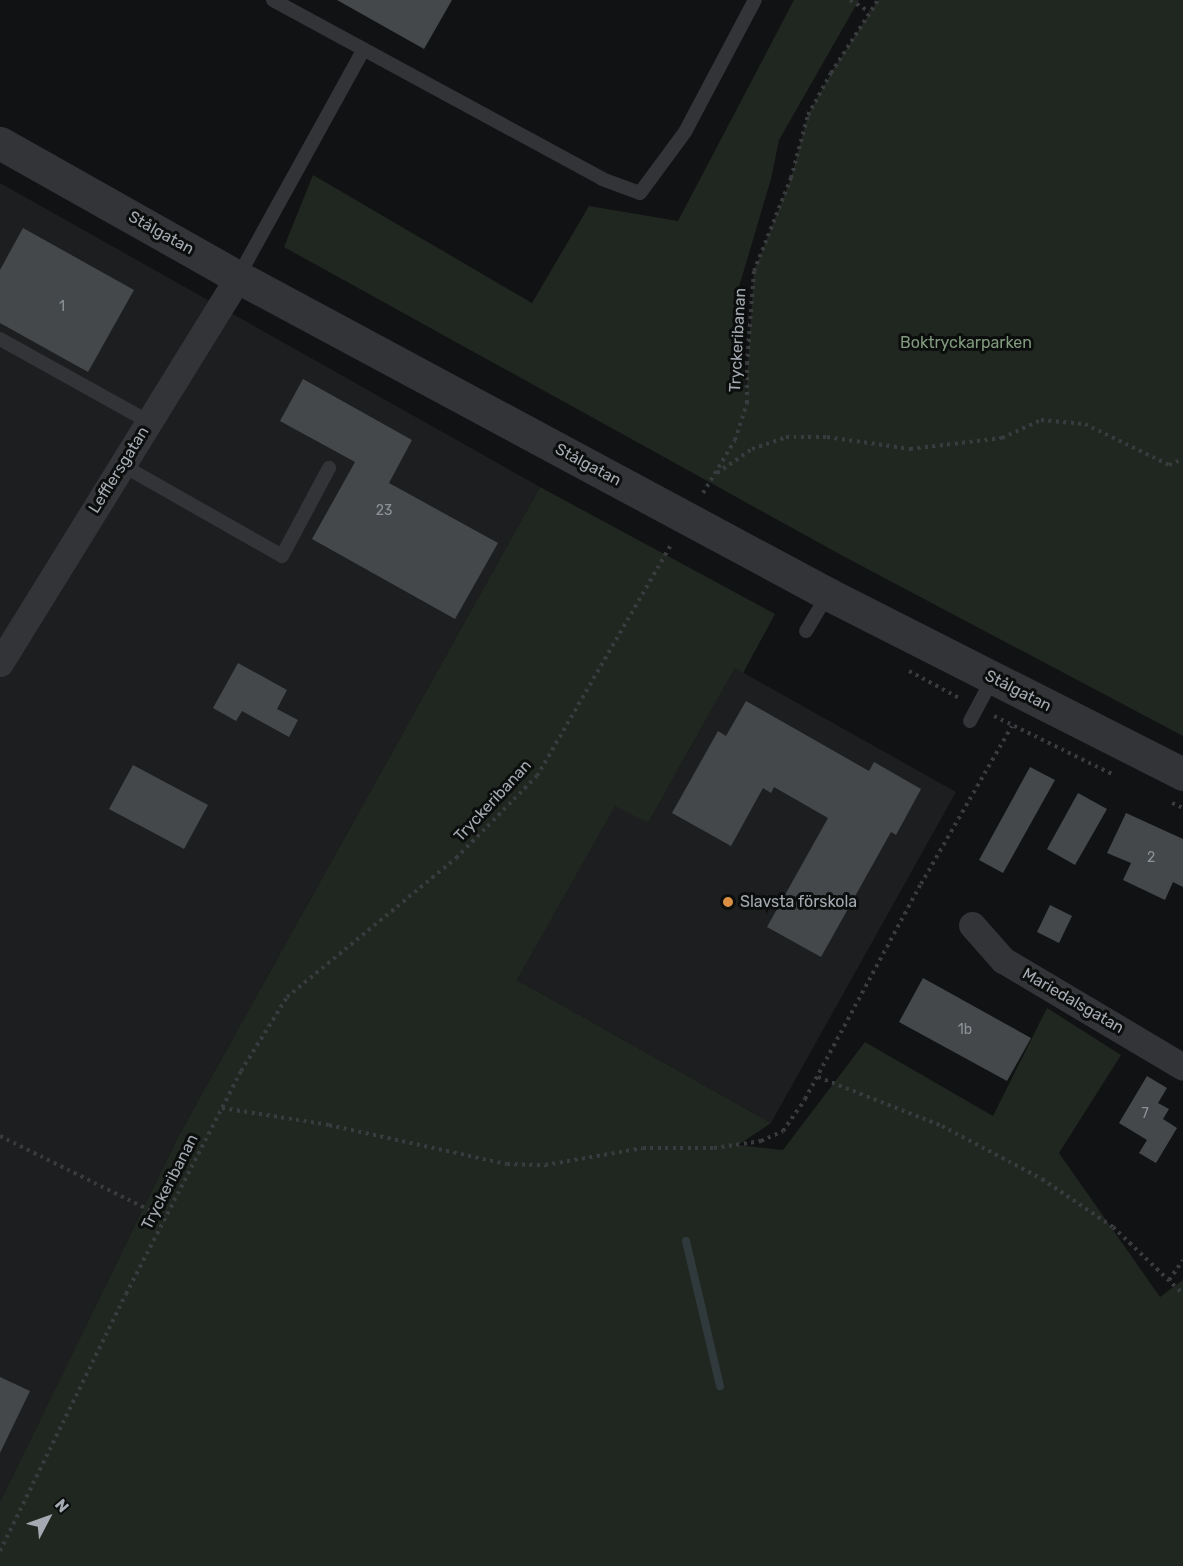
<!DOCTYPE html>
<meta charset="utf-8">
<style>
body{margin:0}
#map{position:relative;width:1183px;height:1566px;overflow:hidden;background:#111213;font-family:Rubik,sans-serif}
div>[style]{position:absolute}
.built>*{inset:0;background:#1d1e1f}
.green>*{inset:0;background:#202720}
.stream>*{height:8px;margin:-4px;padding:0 4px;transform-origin:4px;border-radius:4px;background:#303a3d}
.building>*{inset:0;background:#45484a}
.path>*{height:4px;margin-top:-2px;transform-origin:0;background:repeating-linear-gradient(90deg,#393b3e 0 3px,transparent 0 7.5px)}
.service>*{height:14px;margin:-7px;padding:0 7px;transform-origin:7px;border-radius:7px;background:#333437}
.minor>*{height:27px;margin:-13.5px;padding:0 13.5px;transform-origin:13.5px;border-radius:13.5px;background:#333437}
.tertiary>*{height:33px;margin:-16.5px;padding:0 16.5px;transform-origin:16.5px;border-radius:16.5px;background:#333437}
.dots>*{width:16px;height:16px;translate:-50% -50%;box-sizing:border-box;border:3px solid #0c0d0d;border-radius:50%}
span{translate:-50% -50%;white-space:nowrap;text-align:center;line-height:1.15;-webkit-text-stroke:6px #0c0d0d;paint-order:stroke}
.number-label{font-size:14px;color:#8c9297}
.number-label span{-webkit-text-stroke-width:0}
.street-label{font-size:16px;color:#a4aab1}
.park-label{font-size:16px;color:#809a7d}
.poi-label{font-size:16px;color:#a4aab1}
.left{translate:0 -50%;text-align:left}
.north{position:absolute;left:18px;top:1488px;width:60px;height:60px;-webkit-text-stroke:4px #0c0d0d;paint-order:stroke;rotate:49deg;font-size:16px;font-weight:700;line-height:24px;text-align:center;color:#a4aab1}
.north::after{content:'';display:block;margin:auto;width:21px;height:27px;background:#a4aab1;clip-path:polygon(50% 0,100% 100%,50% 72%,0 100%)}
</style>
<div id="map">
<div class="built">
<i style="clip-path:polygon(0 183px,540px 487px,179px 1135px,0 1502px)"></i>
<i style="clip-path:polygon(735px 668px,956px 792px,771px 1123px,517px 980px,615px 805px,648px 823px)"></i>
</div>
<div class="green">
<i style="clip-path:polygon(794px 0,859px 0,779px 140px,771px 179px,736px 297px,746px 395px,754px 271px,791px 178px,808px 115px,831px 73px,878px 0,1183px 0,1183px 736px,843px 556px,284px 247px,313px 175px,532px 303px,589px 206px,678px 221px)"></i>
<i style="clip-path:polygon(540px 487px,775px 614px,743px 673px,735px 668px,648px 823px,615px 806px,517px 980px,771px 1123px,738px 1145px,783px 1150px,865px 1042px,993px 1116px,1047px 1008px,1121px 1055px,1059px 1153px,1160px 1297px,1183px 1280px,1183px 1566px,0 1566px,0 1502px,179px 1135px)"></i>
</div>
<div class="stream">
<i style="left:686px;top:1241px;width:149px;rotate:76.8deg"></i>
</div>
<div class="building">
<i style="clip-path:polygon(337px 0,452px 0,424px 49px)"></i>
<i style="clip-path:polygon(23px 228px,134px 290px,88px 372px,0 323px,0 270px)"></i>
<i style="clip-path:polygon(303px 379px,412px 440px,389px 483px,498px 543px,455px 619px,312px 539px,355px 462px,280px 421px)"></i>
<i style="clip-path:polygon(238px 663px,287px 690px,277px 709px,298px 720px,289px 737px,242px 711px,236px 721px,213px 708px)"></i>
<i style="clip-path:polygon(746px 701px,869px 771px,874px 762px,921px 789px,896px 835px,891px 832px,821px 957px,767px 927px,828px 818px,774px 787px,771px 793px,763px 788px,731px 846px,672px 813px,718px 731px,726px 736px)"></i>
<i style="clip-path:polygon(133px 765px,208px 805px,184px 849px,109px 809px)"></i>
<i style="clip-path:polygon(1030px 767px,1055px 780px,1003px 873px,979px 860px)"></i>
<i style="clip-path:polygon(1078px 793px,1107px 809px,1075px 865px,1047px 849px)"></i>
<i style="clip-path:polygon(1126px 813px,1183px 839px,1183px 887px,1173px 882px,1165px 900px,1123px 880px,1131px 863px,1107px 853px)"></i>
<i style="clip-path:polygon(1050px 905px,1072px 916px,1059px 943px,1037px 932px)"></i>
<i style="clip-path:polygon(923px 978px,1031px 1038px,1007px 1081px,899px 1022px)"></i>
<i style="clip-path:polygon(1147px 1076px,1167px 1088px,1158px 1103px,1169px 1109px,1163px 1119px,1177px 1128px,1156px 1163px,1139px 1153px,1147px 1140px,1119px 1123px)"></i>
<i style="clip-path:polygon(0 1377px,30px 1391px,0 1453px)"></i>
</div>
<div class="path">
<i style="left:850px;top:0;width:23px;rotate:31deg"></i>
<i style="left:717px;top:473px;width:42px;rotate:-34.4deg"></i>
<i style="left:752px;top:449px;width:36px;rotate:-19deg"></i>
<i style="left:786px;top:437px;width:41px"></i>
<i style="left:827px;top:437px;width:84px;rotate:8.2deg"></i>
<i style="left:910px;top:449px;width:93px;rotate:-6.8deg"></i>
<i style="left:1002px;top:438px;width:43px;rotate:-24.8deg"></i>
<i style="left:1041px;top:420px;width:44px;rotate:5.2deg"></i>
<i style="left:1085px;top:424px;width:93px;rotate:26deg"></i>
<i style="left:1169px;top:465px;width:15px;rotate:-23deg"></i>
<i style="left:703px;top:493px;width:62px;rotate:-58.9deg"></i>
<i style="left:735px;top:440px;width:39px;rotate:-72deg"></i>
<i style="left:747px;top:403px;width:39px;rotate:-90deg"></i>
<i style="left:747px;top:364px;width:93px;rotate:-85.7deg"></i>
<i style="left:754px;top:271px;width:100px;rotate:-68.3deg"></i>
<i style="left:791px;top:178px;width:65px;rotate:-74.9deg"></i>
<i style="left:808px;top:115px;width:48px;rotate:-61.3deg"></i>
<i style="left:831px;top:73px;width:87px;rotate:-57.2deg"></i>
<i style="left:909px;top:671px;width:59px;rotate:28.3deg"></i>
<i style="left:994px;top:716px;width:134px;rotate:26.2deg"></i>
<i style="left:1172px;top:803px;width:12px;rotate:24deg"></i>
<i style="left:818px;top:1077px;width:133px;rotate:21.6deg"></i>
<i style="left:942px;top:1126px;width:113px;rotate:27.9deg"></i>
<i style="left:1042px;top:1179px;width:86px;rotate:34.1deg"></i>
<i style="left:1113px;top:1227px;width:97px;rotate:43.7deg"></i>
<i style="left:222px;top:1108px;width:108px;rotate:9deg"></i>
<i style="left:329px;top:1125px;width:182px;rotate:12.4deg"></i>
<i style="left:507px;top:1164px;width:38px;rotate:2deg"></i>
<i style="left:545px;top:1165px;width:99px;rotate:-9.8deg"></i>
<i style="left:643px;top:1148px;width:71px"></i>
<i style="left:714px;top:1148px;width:48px;rotate:-8.5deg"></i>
<i style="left:761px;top:1141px;width:24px;rotate:-24deg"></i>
<i style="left:783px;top:1131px;width:39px;rotate:-55deg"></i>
<i style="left:805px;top:1099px;width:244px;rotate:-61.7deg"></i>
<i style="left:921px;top:884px;width:182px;rotate:-60.1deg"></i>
<i style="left:0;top:1136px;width:184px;rotate:26.4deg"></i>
<i style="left:1169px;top:1280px;width:24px;rotate:-55deg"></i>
<i style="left:0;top:1551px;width:286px;rotate:-63.9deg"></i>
<i style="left:126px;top:1294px;width:251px;rotate:-62.7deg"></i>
<i style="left:241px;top:1071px;width:87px;rotate:-58.1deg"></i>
<i style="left:287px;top:997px;width:219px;rotate:-39.4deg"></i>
<i style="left:456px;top:858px;width:115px;rotate:-45.4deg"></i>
<i style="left:537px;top:776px;width:269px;rotate:-59.9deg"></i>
</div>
<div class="service">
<i style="left:273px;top:0;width:375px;rotate:28.5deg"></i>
<i style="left:602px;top:179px;width:40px;rotate:20.2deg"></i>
<i style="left:640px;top:193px;width:76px;rotate:-53.6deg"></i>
<i style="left:685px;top:132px;width:149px;rotate:-62.1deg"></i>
<i style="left:238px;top:277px;width:258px;rotate:-61.1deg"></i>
<i style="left:0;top:339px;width:171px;rotate:29.1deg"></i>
<i style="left:122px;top:465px;width:184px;rotate:29.6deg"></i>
<i style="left:282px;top:556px;width:100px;rotate:-61.9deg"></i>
<i style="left:806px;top:631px;width:43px;rotate:-59.3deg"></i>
<i style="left:970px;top:721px;width:49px;rotate:-61.9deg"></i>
</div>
<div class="minor">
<i style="left:0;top:663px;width:453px;rotate:-58.3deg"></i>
<i style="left:972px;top:925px;width:47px;rotate:48.5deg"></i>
<i style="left:1003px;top:960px;width:209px;rotate:30.7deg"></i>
</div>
<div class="tertiary">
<i style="left:0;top:143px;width:273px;rotate:29.4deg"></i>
<i style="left:238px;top:277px;width:670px;rotate:28.25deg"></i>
<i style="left:828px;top:594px;width:398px;rotate:26.9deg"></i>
</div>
<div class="dots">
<i style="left:728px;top:902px;background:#da8f42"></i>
</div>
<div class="number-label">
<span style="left:62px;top:307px">1</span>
<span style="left:384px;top:511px">23</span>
<span style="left:1151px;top:858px">2</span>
<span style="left:965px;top:1030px">1b</span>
<span style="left:1145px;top:1114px">7</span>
</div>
<div class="street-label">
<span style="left:161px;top:233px;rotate:29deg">Stålgatan</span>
<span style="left:738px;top:340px;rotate:-87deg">Tryckeribanan</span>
<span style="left:588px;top:465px;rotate:28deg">Stålgatan</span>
<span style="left:119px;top:470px;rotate:-58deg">Lefflersgatan</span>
<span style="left:1018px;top:691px;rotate:27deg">Stålgatan</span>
<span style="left:493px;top:801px;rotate:-47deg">Tryckeribanan</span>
<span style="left:1073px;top:1001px;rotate:30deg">Mariedalsgatan</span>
<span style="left:170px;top:1182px;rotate:-63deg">Tryckeribanan</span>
</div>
<div class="park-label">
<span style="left:966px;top:343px">Boktryckarparken</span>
</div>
<div class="poi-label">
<span class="left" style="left:740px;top:902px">Slavsta förskola</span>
</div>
<div class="north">N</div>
</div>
